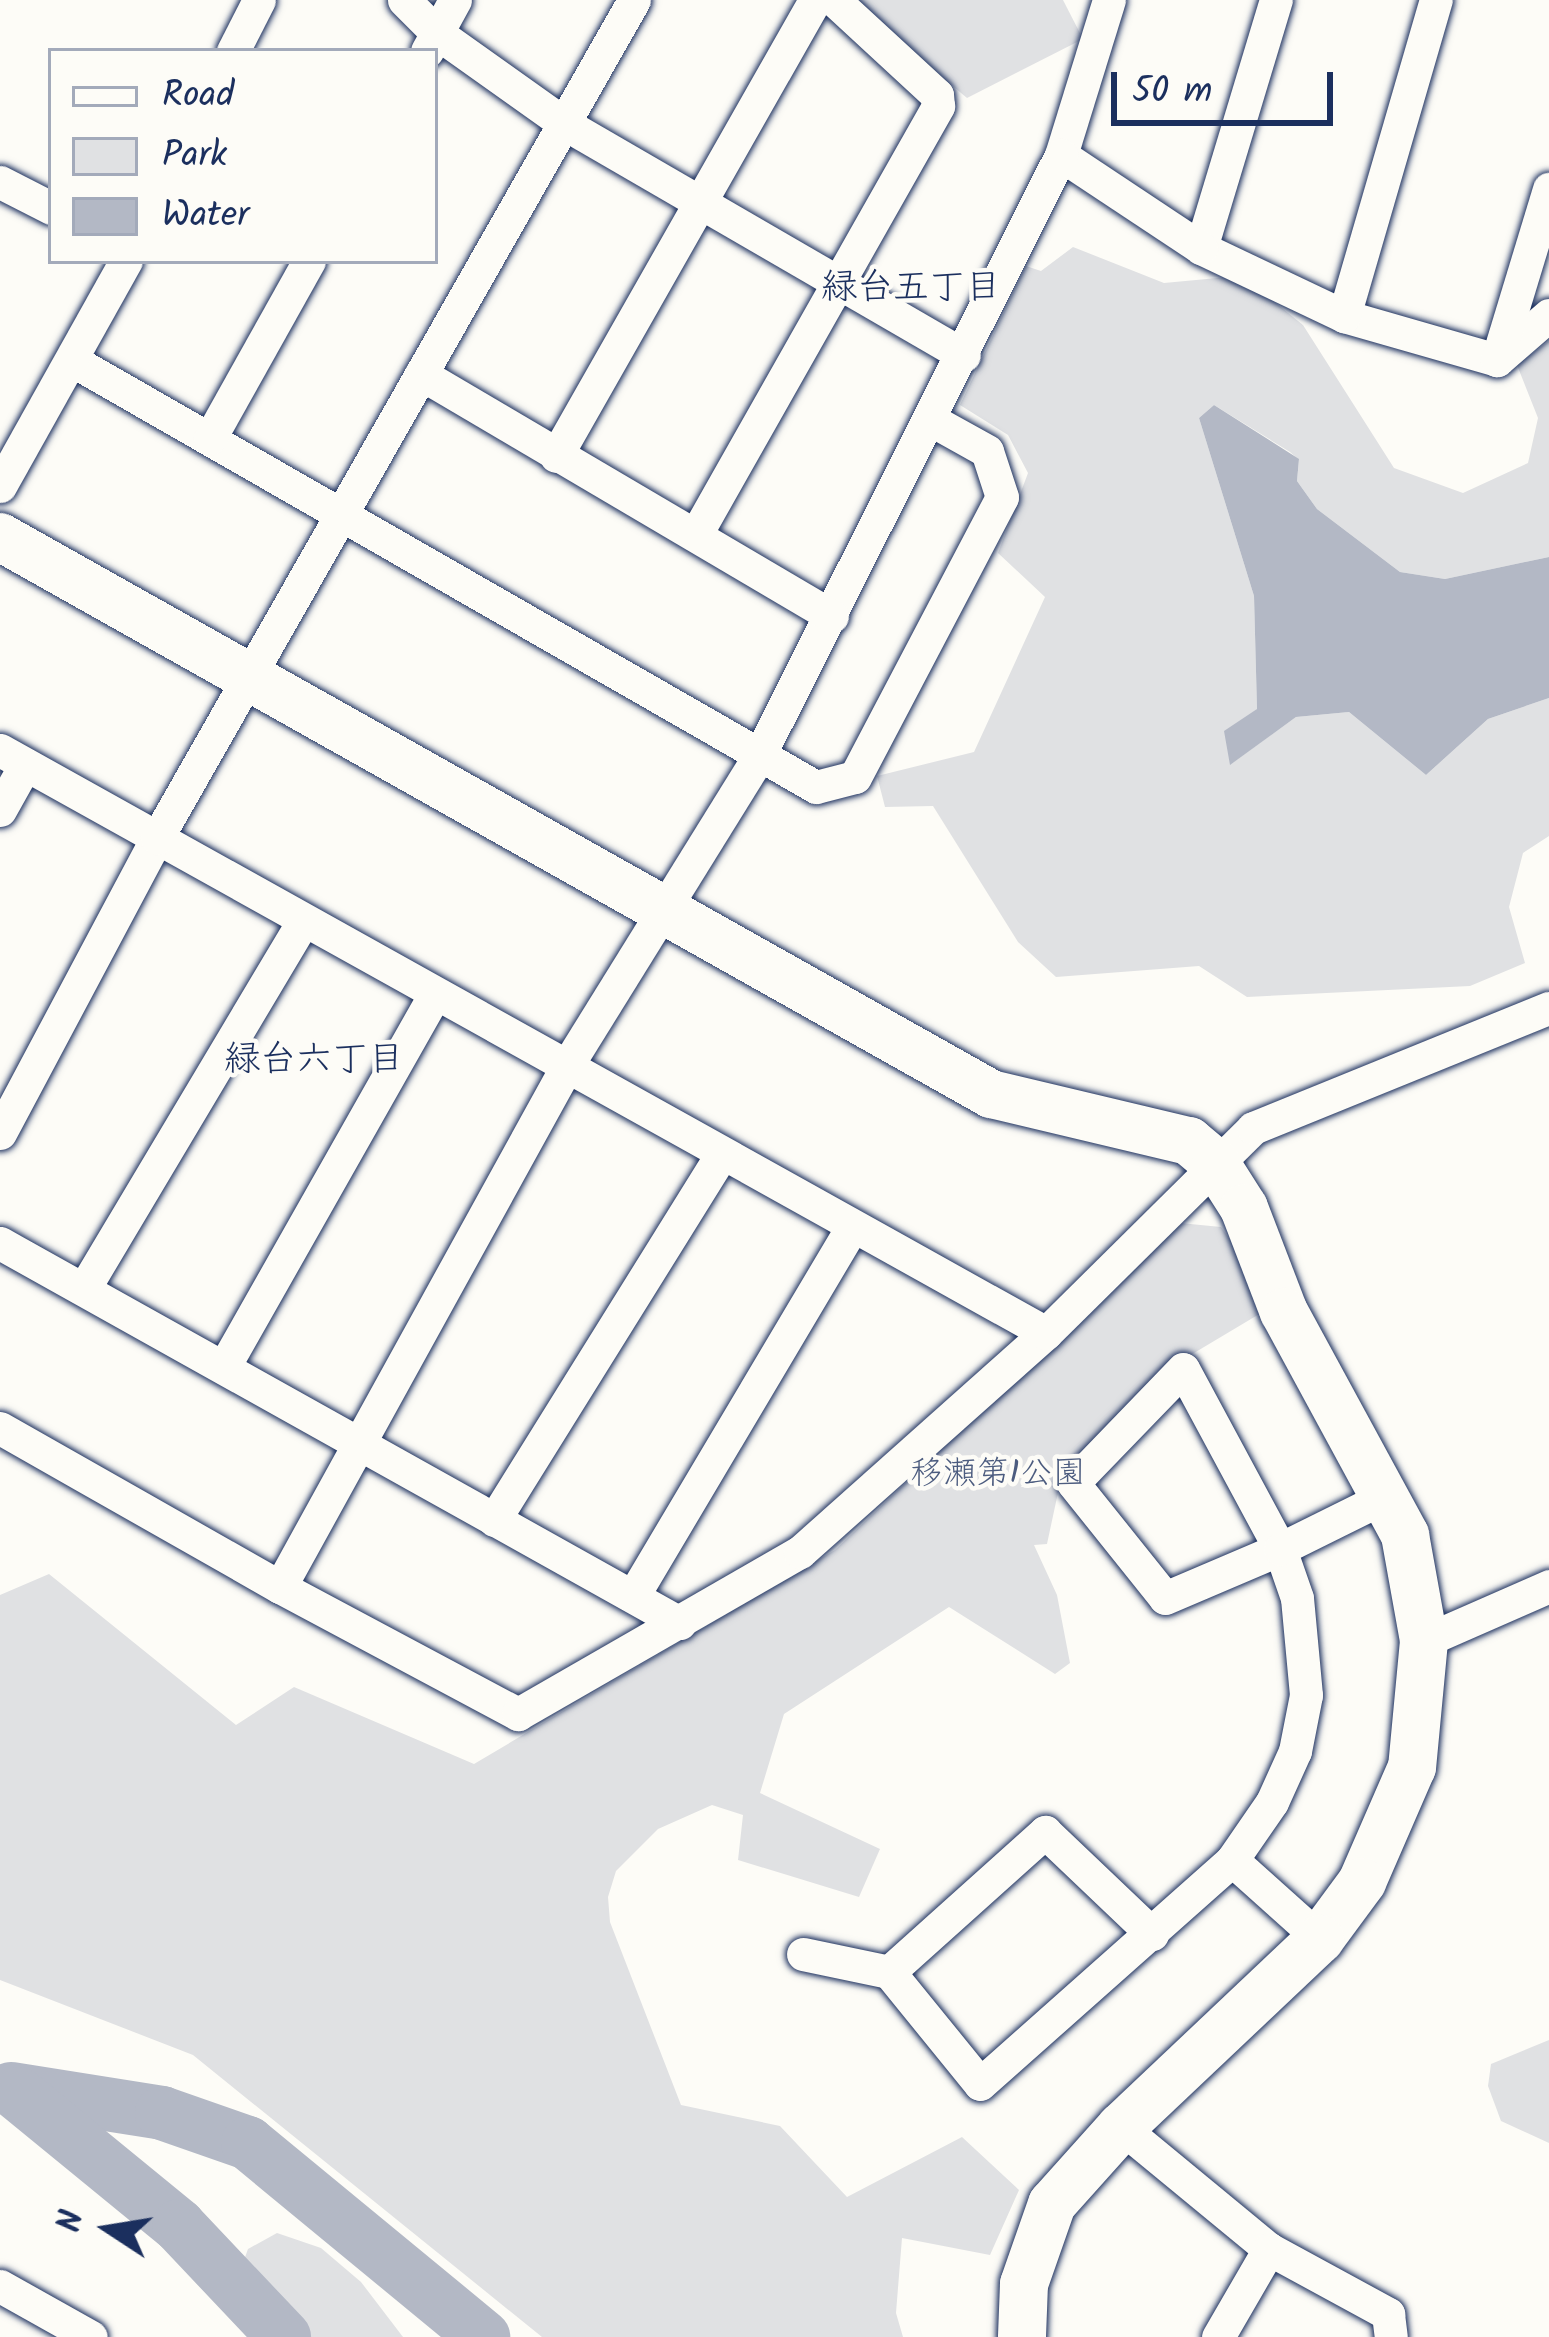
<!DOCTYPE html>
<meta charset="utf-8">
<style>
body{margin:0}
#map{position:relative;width:1549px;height:2337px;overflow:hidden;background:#fdfcf7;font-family:Kalam,"Klee One",sans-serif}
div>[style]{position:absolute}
.green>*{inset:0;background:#e0e1e3}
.water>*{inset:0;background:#b3b8c5}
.river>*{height:54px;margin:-27px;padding:0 27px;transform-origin:27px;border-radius:27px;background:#b3b8c5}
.roads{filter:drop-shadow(0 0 3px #1b2f5e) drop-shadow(0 0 3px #1b2f5e)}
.street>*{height:33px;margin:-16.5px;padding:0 16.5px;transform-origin:16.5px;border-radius:16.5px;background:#fdfcf7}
.secondary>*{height:48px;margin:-24px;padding:0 24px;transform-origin:24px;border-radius:24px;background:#fdfcf7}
span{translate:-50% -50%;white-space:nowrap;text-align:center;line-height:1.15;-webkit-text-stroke:9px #fdfcf7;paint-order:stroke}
.park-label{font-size:33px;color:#4c5c7f}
.neighbourhood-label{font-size:36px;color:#1b2f5e}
.legend{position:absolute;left:48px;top:48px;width:390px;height:216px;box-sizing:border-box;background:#fdfcf7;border:3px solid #a3aaba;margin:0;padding:15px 21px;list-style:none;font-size:36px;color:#1b2f5e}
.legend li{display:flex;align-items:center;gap:24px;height:60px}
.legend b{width:60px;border:3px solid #a3aaba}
.north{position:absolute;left:48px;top:2169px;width:120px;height:120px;-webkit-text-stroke:9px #fdfcf7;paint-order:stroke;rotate:282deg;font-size:33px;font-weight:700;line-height:48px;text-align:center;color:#1b2f5e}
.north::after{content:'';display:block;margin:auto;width:42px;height:54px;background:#1b2f5e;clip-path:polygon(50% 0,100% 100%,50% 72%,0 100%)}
.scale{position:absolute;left:1111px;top:72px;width:222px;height:54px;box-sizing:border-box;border:6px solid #1b2f5e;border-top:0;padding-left:15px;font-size:36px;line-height:42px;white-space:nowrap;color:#1b2f5e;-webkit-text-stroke:9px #fdfcf7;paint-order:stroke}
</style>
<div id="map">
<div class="green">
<i style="clip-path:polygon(851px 0,1063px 0,1083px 39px,967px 98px)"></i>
<i style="clip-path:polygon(1073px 247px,1164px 283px,1228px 277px,1258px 289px,1303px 325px,1394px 468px,1463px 493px,1528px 463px,1538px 418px,1517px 365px,1549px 341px,1549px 557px,1445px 579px,1400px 572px,1317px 509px,1297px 481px,1299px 460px,1290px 452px,1214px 405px,1199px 418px,1254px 596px,1257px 709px,1231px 764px,1296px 717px,1349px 712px,1426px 775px,1488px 719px,1549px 698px,1549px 836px,1523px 853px,1509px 907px,1525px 963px,1470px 986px,1247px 997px,1199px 966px,1056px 977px,1018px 942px,933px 806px,885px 807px,877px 776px,974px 752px,1045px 597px,998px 553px,1028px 473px,1008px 435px,960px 405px,1026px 266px,1041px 271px)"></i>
<i style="clip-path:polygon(1180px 1223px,1221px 1227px,1247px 1264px,1261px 1313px,1189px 1356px,1059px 1488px,1047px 1544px,1034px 1545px,1057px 1595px,1070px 1663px,1055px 1674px,949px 1607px,784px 1714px,760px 1793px,880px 1849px,859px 1897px,738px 1860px,743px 1815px,712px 1805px,658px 1829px,616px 1871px,608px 1897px,610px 1922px,681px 2105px,780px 2126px,847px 2197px,962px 2137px,1019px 2190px,990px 2255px,902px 2238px,896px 2313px,903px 2337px,542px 2337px,193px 2055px,0 1980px,0 1595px,49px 1574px,236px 1725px,294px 1687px,474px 1764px,835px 1550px)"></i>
<i style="clip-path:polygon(1549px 2040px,1549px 2143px,1501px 2121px,1488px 2086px,1491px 2064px)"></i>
<i style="clip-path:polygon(277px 2233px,321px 2248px,361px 2282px,403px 2337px,298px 2337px,265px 2302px,244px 2260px,248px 2249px)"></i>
</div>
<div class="water">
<i style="clip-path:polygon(1214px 405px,1299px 459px,1297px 481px,1317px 509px,1400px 572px,1445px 579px,1549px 557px,1549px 698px,1488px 719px,1426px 775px,1349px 712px,1296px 717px,1230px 765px,1224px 731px,1257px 709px,1254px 596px,1199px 418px)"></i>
</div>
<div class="river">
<i style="left:11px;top:2089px;width:153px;rotate:9deg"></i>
<i style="left:162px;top:2113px;width:91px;rotate:19.2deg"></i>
<i style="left:248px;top:2143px;width:305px;rotate:39.5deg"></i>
<i style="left:18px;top:2094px;width:208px;rotate:39.3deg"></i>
<i style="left:179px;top:2226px;width:153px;rotate:46.6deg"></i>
</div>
<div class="roads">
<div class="street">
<i style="left:404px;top:0;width:47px;rotate:45deg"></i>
<i style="left:437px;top:33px;width:157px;rotate:35.4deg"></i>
<i style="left:565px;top:124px;width:461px;rotate:30.1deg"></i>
<i style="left:233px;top:51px;width:57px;rotate:-63deg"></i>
<i style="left:427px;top:51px;width:58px;rotate:-61.2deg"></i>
<i style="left:1061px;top:155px;width:162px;rotate:-72.8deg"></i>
<i style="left:0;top:182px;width:57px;rotate:27deg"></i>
<i style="left:1201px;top:248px;width:259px;rotate:-73.2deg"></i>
<i style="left:1549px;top:315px;width:69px;rotate:139.1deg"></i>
<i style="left:1497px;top:360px;width:159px;rotate:-164deg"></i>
<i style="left:1344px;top:316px;width:158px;rotate:-154.6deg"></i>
<i style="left:1201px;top:248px;width:168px;rotate:-146.4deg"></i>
<i style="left:1061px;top:155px;width:673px;rotate:116.68deg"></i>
<i style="left:759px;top:756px;width:365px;rotate:121.8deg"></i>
<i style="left:567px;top:1066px;width:595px;rotate:118.85deg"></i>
<i style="left:280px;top:1587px;width:270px;rotate:28.1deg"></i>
<i style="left:518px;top:1714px;width:325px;rotate:-29.9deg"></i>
<i style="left:800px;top:1552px;width:329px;rotate:-41.7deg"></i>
<i style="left:1046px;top:1333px;width:291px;rotate:-44.7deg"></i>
<i style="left:1253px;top:1128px;width:319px;rotate:-22.1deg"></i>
<i style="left:1344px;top:316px;width:329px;rotate:-73.8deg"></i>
<i style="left:1497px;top:360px;width:179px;rotate:-73.1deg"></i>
<i style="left:75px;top:362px;width:854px;rotate:29.84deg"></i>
<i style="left:816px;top:787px;width:40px;rotate:-14.4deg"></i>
<i style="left:855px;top:777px;width:316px;rotate:-62.3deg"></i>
<i style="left:1002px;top:497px;width:48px;rotate:-108.1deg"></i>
<i style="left:987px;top:451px;width:62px;rotate:-150.9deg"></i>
<i style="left:421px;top:374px;width:477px;rotate:30.5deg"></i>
<i style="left:210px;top:438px;width:203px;rotate:-60.8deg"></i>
<i style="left:556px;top:456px;width:524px;rotate:-60.4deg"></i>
<i style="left:0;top:486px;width:258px;rotate:-60.8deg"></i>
<i style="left:696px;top:534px;width:492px;rotate:-60.5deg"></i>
<i style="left:938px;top:106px;width:11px;rotate:-95deg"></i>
<i style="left:937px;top:95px;width:140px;rotate:-137.3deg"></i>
<i style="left:0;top:750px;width:1197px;rotate:29.13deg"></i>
<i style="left:0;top:810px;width:51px;rotate:-60.9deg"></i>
<i style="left:0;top:1133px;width:334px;rotate:-62deg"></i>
<i style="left:157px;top:838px;width:964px;rotate:-60.35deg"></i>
<i style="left:0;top:1243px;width:779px;rotate:29.2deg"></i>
<i style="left:85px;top:1287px;width:426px;rotate:-59.2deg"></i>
<i style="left:225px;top:1365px;width:425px;rotate:-60.5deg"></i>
<i style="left:0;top:1428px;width:322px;rotate:29.6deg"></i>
<i style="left:494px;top:1520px;width:426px;rotate:-58.1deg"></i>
<i style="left:633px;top:1596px;width:427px;rotate:-59.3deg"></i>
<i style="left:1424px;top:1641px;width:137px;rotate:-23.7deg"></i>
<i style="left:1232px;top:1860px;width:118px;rotate:41.9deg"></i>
<i style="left:803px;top:1954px;width:88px;rotate:11.8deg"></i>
<i style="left:889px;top:1972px;width:144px;rotate:50.9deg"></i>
<i style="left:980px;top:2084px;width:337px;rotate:-41.6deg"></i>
<i style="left:1232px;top:1860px;width:70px;rotate:-55.4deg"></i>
<i style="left:1272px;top:1802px;width:56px;rotate:-65.7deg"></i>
<i style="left:1295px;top:1751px;width:57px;rotate:-78.9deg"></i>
<i style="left:1306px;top:1695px;width:97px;rotate:-95.3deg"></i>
<i style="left:1297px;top:1598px;width:52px;rotate:-109.1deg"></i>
<i style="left:1280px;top:1549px;width:204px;rotate:-118.3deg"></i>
<i style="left:1183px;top:1369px;width:158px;rotate:134deg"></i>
<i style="left:1073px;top:1483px;width:147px;rotate:51.3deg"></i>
<i style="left:1165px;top:1598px;width:125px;rotate:-23.1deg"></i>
<i style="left:1280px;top:1549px;width:119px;rotate:-26.4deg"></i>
<i style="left:889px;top:1972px;width:210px;rotate:-41.9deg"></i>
<i style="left:1045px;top:1832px;width:148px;rotate:43.6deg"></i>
<i style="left:1121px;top:2127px;width:192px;rotate:39.5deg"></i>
<i style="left:1269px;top:2249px;width:136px;rotate:28.6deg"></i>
<i style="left:1388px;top:2314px;width:23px;rotate:83deg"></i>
<i style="left:0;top:2286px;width:104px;rotate:29.3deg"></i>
<i style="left:1218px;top:2337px;width:102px;rotate:-59.9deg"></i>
</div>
<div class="secondary">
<i style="left:0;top:537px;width:1137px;rotate:29.34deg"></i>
<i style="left:991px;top:1094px;width:204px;rotate:13.4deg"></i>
<i style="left:1189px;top:1141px;width:35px;rotate:40deg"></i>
<i style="left:1216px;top:1164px;width:52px;rotate:57.5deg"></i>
<i style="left:1244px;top:1208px;width:111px;rotate:69deg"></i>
<i style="left:1284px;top:1312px;width:254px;rotate:61.5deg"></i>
<i style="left:1405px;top:1535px;width:108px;rotate:79.8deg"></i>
<i style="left:1424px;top:1641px;width:127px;rotate:95.4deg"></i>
<i style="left:1412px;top:1767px;width:125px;rotate:113.5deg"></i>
<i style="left:1362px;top:1882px;width:71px;rotate:126.4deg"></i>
<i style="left:1320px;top:1939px;width:274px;rotate:136.6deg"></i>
<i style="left:1121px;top:2127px;width:103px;rotate:131.9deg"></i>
<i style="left:1052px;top:2204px;width:85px;rotate:109.3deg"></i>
<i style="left:1024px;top:2284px;width:53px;rotate:92.2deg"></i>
</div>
</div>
<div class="park-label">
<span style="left:998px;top:1475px">移瀬第1公園</span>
</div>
<div class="neighbourhood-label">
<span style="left:911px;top:289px">緑台五丁目</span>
<span style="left:314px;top:1061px">緑台六丁目</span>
</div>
<ul class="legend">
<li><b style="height:15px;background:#fdfcf7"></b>Road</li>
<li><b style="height:33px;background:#e0e1e3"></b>Park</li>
<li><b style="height:33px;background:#b3b8c5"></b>Water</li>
</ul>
<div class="north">N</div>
<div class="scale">50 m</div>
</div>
